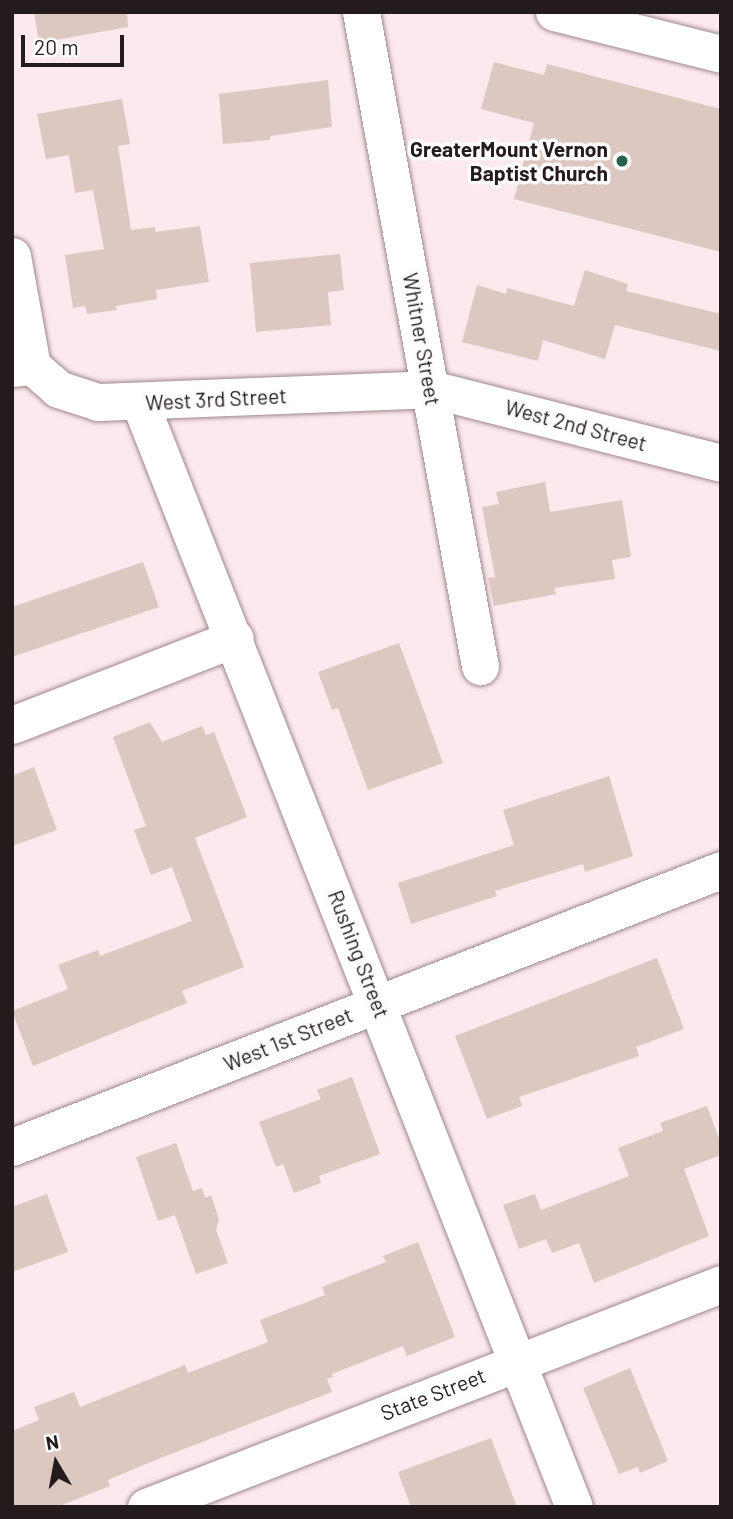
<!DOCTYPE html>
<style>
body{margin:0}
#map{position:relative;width:733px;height:1519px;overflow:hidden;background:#fce9ed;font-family:Barlow,sans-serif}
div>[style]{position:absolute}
.building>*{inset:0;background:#ddc7c1}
.roads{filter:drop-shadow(0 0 2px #9e888c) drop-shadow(0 0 2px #9e888c)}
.street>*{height:37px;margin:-18.5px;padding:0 18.5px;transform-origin:18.5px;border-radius:18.5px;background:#fff}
.dots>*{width:19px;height:19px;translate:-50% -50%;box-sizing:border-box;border:4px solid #fcfcfc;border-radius:50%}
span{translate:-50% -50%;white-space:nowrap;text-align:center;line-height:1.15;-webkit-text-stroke:7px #fcfcfc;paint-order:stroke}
.poi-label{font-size:21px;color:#231b1c;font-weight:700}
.right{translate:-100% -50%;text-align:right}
.street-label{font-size:21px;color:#231b1c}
.frame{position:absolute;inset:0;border:14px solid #231b1c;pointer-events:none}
.north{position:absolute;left:21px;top:1428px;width:70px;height:70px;-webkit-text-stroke:5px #fcfcfc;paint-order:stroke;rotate:350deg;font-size:19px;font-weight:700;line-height:28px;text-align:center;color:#231b1c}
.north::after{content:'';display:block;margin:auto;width:24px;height:32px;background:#231b1c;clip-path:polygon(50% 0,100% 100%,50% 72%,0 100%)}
.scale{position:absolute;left:21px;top:35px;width:103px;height:32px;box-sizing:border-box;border:4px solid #231b1c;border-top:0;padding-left:9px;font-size:21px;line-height:24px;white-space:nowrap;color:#231b1c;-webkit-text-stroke:5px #fcfcfc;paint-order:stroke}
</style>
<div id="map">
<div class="building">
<i style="clip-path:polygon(34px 12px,127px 12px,128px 27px,39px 43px)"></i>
<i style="clip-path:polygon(494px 62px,544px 75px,547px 64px,721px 109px,721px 252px,514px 199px,534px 123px,481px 109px)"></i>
<i style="clip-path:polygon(328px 80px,332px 127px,270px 136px,270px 140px,223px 144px,219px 94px)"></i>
<i style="clip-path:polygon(122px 99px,130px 144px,118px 146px,131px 230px,155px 227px,155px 232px,200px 226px,209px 282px,156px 290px,157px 299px,116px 306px,117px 310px,87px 314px,85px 306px,73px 308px,65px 255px,104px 249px,93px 190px,75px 193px,69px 155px,46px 159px,37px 114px)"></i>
<i style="clip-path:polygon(340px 254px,344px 290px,328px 292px,331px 325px,256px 332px,250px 263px)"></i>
<i style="clip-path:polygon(585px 270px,628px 284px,626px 291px,721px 314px,721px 351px,615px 325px,605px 359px,543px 340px,538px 361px,462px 342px,477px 285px,506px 294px,507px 288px,574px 306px)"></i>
<i style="clip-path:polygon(545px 482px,550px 512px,622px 500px,631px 557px,612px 560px,615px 579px,554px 588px,556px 594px,494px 606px,488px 578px,495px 577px,482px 507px,499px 504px,496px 492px)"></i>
<i style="clip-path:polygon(143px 562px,159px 607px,12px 657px,12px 607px)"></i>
<i style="clip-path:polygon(399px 643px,443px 763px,368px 790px,338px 708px,332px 710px,318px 672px)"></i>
<i style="clip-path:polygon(150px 722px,162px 742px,202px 726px,206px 735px,214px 732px,247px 817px,195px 838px,244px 967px,182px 991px,187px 1003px,33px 1066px,12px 1011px,68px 989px,58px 965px,98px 950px,100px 956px,192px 921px,172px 867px,151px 875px,134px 830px,146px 826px,113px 737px)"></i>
<i style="clip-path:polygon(34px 767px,57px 830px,12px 846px,12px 776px)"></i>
<i style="clip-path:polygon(609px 776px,633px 856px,585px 872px,583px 864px,495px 891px,497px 896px,411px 924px,398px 883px,514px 845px,503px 810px)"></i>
<i style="clip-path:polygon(657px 958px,684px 1029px,636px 1047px,639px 1056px,519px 1097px,522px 1106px,487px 1119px,455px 1036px)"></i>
<i style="clip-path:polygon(352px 1077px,380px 1154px,319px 1176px,321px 1183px,294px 1193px,283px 1164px,276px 1167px,259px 1122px,321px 1099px,317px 1090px)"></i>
<i style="clip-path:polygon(707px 1106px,721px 1144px,721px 1155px,684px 1169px,709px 1236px,594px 1283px,579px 1243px,552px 1253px,546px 1239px,519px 1249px,503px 1205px,535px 1194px,541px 1210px,629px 1176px,618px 1148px,663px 1131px,660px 1123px)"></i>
<i style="clip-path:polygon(176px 1143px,193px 1191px,202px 1188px,205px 1198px,211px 1195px,219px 1219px,216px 1230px,228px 1263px,196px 1274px,175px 1215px,158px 1221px,136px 1157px)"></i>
<i style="clip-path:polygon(47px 1194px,68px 1252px,12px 1272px,12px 1207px)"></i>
<i style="clip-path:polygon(418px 1242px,455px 1337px,407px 1356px,403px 1346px,332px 1374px,333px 1377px,327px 1379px,332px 1392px,158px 1459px,108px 1480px,110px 1486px,57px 1507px,12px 1507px,12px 1431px,39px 1420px,34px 1407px,74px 1392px,80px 1407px,185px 1365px,188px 1373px,268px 1342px,260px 1320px,325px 1295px,322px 1287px,386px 1262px,383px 1256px)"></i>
<i style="clip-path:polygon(630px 1368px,668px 1461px,640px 1473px,638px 1467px,619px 1474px,583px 1388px)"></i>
<i style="clip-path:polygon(491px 1438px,517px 1507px,411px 1507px,398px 1472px)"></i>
</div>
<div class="roads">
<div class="street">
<i style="left:361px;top:12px;width:665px;rotate:79.69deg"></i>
<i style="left:554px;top:12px;width:172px;rotate:14.1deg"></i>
<i style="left:12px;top:256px;width:112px;rotate:79.7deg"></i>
<i style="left:12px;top:368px;width:20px;rotate:-6deg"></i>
<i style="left:32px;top:366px;width:35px;rotate:41deg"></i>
<i style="left:58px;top:389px;width:42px;rotate:18deg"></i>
<i style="left:98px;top:402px;width:333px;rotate:-2.2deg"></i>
<i style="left:431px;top:389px;width:299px;rotate:14.3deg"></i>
<i style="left:140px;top:403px;width:1186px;rotate:68.54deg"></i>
<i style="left:12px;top:725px;width:239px;rotate:-21.3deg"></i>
<i style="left:12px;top:1147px;width:761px;rotate:-21.34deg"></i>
<i style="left:146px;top:1507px;width:617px;rotate:-21.2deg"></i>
</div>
</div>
<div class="dots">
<i style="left:622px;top:161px;background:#26634e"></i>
</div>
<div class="poi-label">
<span class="right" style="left:608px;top:161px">GreaterMount Vernon<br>Baptist Church</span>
</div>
<div class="street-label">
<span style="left:422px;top:339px;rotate:80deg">Whitner Street</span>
<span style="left:216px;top:399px;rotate:-3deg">West 3rd Street</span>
<span style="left:576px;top:425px;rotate:15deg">West 2nd Street</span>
<span style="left:359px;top:954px;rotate:69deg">Rushing Street</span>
<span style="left:288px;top:1039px;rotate:-22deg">West 1st Street</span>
<span style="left:433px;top:1394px;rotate:-21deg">State Street</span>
</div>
<div class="frame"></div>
<div class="north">N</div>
<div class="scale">20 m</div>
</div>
